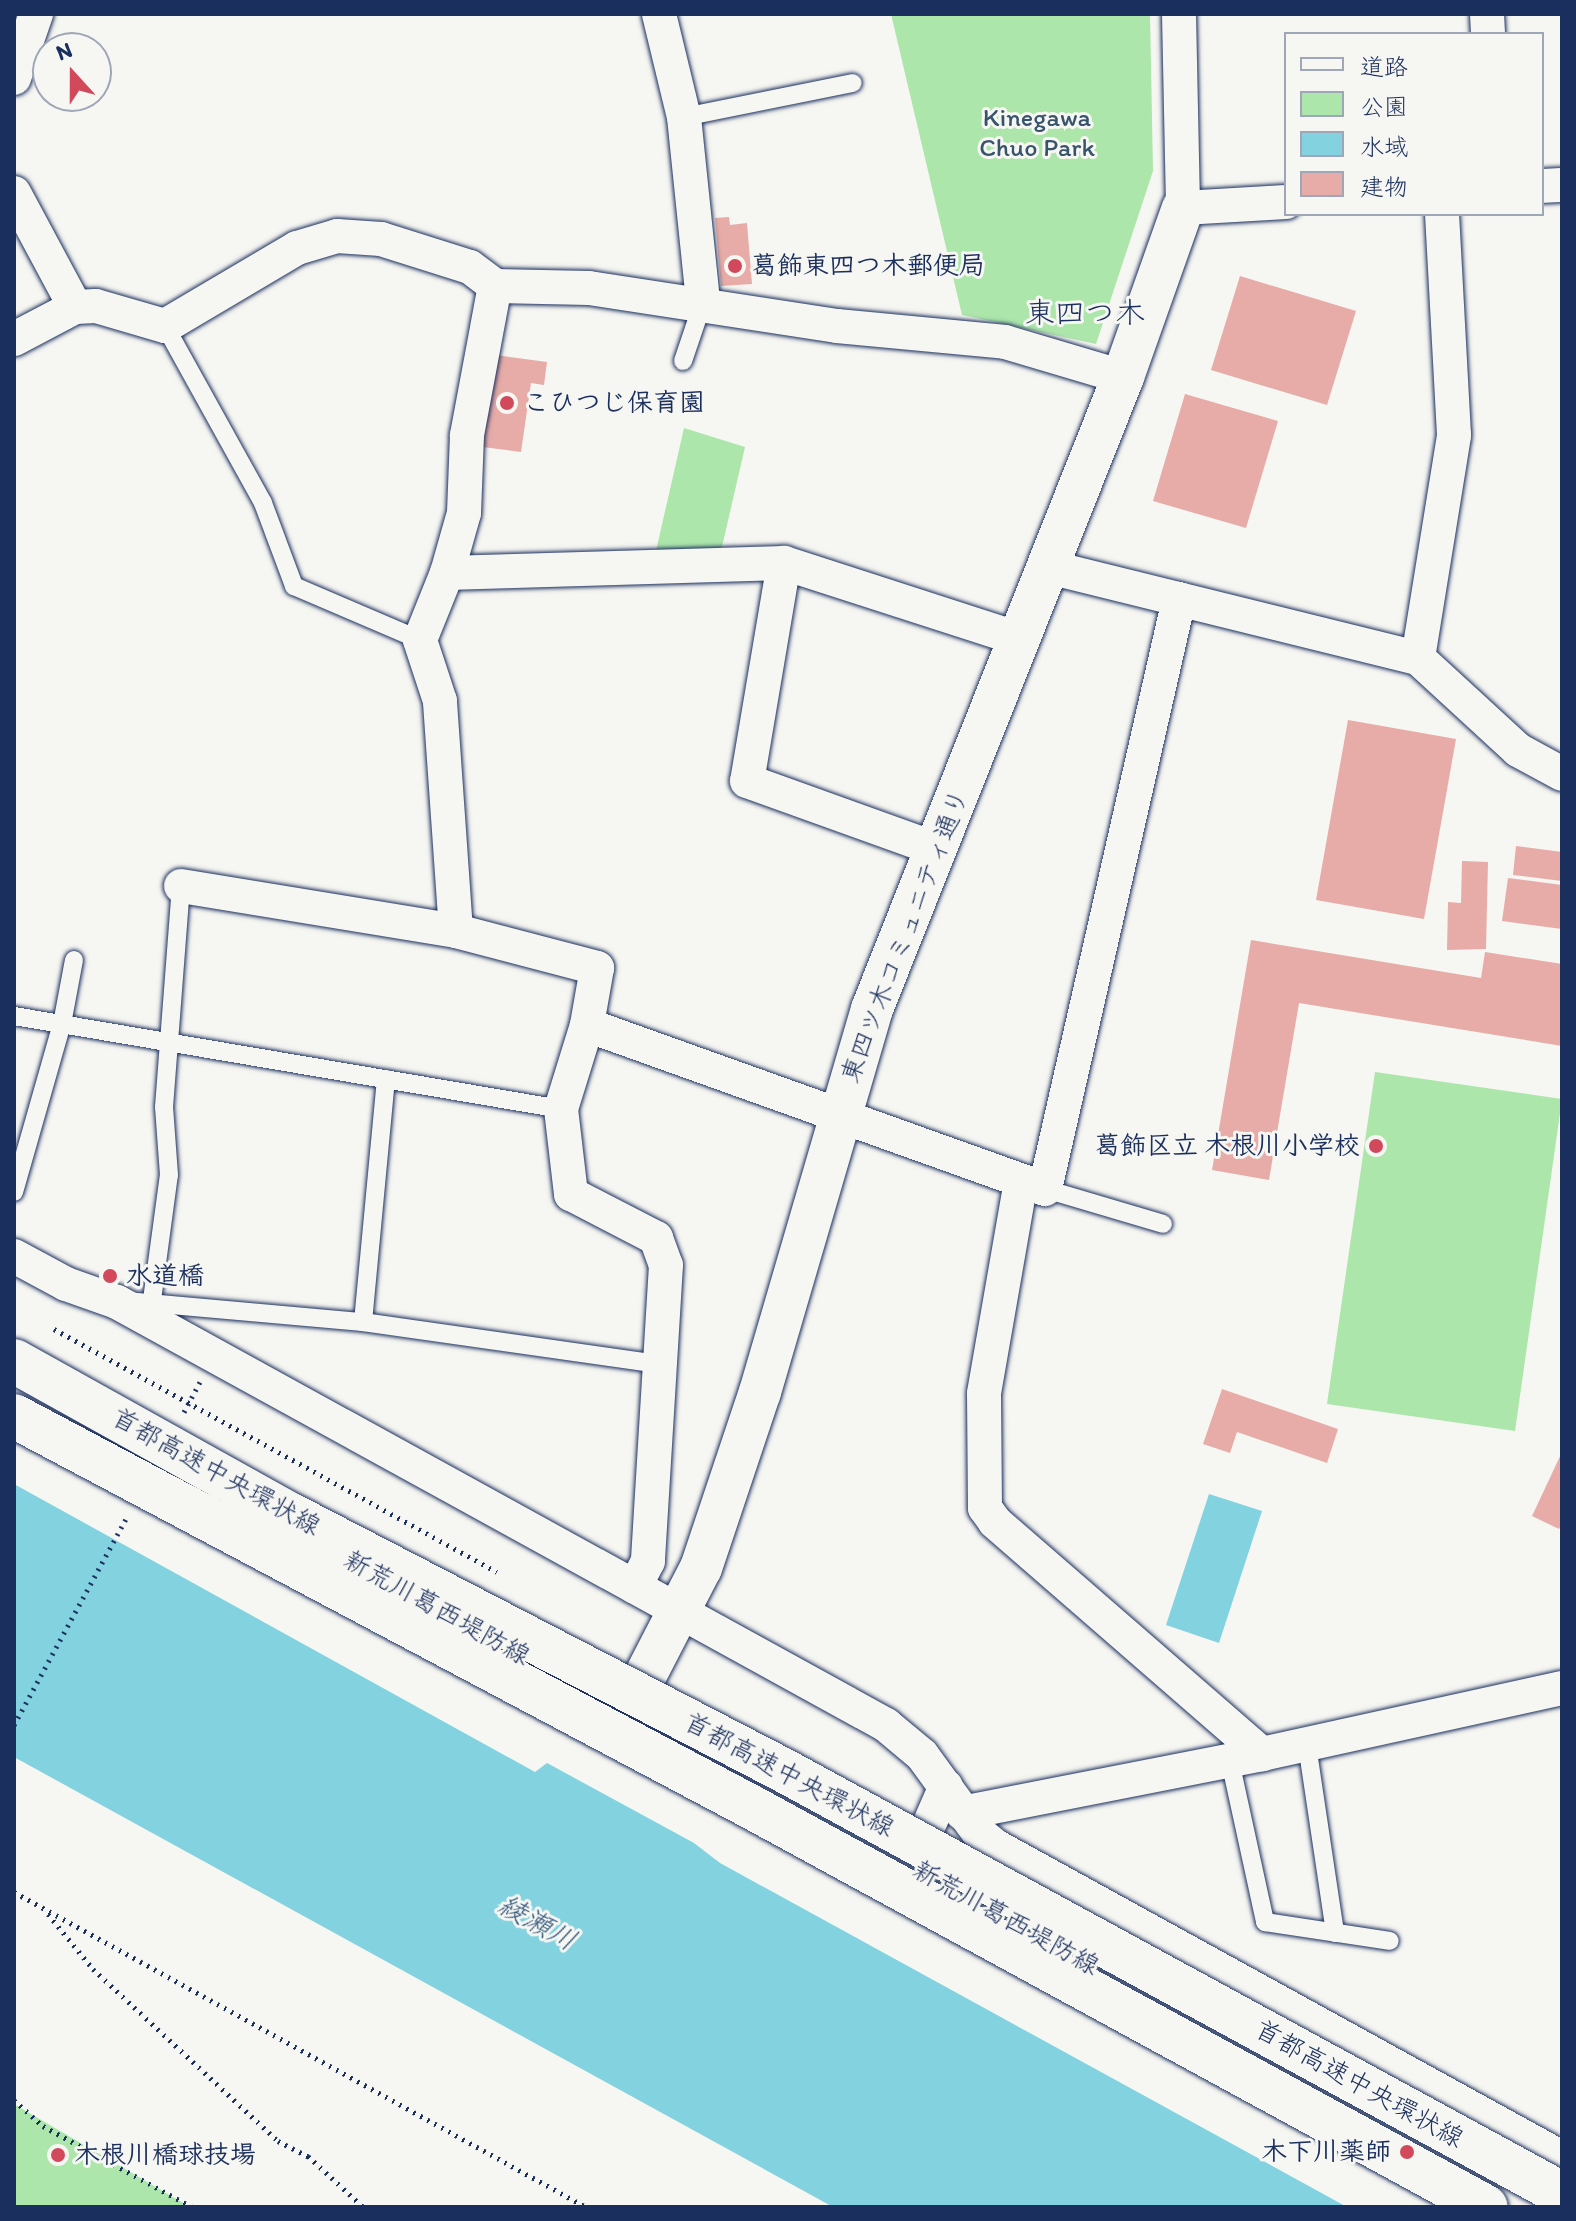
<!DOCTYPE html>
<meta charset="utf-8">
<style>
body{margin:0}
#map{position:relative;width:1576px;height:2221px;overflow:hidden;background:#f6f6f2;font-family:Itim,"Klee One",sans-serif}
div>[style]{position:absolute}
.green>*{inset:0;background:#ade6ab}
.water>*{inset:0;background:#82d2df}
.building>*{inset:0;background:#e7aca7}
.path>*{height:5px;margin-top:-2.5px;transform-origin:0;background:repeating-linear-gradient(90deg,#1b2f5e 0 2px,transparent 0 8px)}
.roads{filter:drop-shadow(0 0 2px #1b2f5e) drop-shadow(0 0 2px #1b2f5e)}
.service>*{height:18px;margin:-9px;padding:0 9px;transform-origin:9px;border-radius:9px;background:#f6f6f2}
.minor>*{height:34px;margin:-17px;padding:0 17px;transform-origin:17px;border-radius:17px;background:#f6f6f2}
.tertiary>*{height:42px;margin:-21px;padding:0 21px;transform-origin:21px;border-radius:21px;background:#f6f6f2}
.secondary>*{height:44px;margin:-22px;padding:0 22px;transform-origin:22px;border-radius:22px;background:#f6f6f2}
.path-bridge>*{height:5px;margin-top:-2.5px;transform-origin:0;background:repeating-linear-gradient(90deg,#1b2f5e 0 2px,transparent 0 8px)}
.bridges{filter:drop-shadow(0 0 2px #1b2f5e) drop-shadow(0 0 2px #1b2f5e)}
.motorway-bridge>*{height:44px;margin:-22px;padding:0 22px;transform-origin:22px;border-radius:22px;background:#f6f6f2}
.dots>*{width:22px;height:22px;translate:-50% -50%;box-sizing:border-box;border:4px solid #f6f6f2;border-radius:50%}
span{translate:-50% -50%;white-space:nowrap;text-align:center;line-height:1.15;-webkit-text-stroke:6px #f6f6f2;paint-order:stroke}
.park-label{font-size:26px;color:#38546d}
.poi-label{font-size:26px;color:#1b2f5e;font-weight:700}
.left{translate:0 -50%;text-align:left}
.right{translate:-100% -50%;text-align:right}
.street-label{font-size:26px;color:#1b2f5e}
.water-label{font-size:28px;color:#35587e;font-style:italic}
.quarter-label{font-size:30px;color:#1b2f5e}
.frame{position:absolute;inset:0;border:16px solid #1b2f5e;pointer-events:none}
.legend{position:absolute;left:1284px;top:32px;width:260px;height:184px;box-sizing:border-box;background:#f6f6f2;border:2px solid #9ea6b7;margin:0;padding:10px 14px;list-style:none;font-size:24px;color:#1b2f5e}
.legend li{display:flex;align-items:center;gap:16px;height:40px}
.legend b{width:40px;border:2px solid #9ea6b7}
.north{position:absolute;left:32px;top:32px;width:80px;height:80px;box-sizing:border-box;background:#f6f6f2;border:2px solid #9ea6b7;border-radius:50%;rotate:339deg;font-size:22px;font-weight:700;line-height:32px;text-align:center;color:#1b2f5e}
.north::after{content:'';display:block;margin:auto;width:28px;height:36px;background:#d1495b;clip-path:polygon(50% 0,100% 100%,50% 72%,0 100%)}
</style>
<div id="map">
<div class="green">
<i style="clip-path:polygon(891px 14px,1150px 14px,1153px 171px,1096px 344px,962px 315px)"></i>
<i style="clip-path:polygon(684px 428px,745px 447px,721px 551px,656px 551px)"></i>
<i style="clip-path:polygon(1375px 1072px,1562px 1099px,1515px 1431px,1327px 1404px)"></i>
<i style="clip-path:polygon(14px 2104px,190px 2207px,14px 2207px)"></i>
</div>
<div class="water">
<i style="clip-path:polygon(14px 1484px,535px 1772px,547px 1763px,694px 1843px,720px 1863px,1347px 2207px,833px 2207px,14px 1757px)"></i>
<i style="clip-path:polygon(1209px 1494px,1262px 1511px,1219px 1643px,1166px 1625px)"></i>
</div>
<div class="building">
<i style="clip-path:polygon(729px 217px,730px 225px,747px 223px,752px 284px,721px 286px,715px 218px)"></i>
<i style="clip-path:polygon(1240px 276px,1356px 311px,1327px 405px,1211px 370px)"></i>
<i style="clip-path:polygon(496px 355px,547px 362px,544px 385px,531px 383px,521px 452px,483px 447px)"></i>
<i style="clip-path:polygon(1185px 394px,1278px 421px,1246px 528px,1153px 501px)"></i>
<i style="clip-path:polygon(1348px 720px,1456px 739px,1424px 919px,1316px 900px)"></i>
<i style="clip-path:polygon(1516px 846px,1562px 852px,1562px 881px,1513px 875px)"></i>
<i style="clip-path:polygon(1462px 861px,1488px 862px,1486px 949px,1447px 950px,1448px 902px,1461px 903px)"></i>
<i style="clip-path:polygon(1508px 878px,1562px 885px,1562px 929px,1502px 921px)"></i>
<i style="clip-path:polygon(1251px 940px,1481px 978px,1485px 952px,1562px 964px,1562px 1046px,1299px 1003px,1269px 1180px,1212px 1170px)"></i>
<i style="clip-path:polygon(1222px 1389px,1338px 1429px,1327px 1463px,1237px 1432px,1230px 1453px,1203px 1444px)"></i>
<i style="clip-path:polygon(1562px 1452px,1562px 1523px,1559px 1529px,1532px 1516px)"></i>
</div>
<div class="path">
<i style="left:54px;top:1329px;width:505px;rotate:28.75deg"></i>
<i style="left:14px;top:1892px;width:653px;rotate:28.84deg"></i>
<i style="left:48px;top:1914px;width:71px;rotate:50.7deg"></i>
<i style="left:93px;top:1969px;width:253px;rotate:42.9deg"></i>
<i style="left:278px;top:2141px;width:34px;rotate:27deg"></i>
<i style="left:308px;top:2156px;width:75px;rotate:42.8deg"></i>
<i style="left:14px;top:2100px;width:39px;rotate:42deg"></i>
<i style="left:43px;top:2126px;width:170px;rotate:28.5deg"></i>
</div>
<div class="roads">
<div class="service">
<i style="left:684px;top:117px;width:172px;rotate:-11.4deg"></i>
<i style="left:165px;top:326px;width:202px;rotate:61deg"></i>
<i style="left:263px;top:503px;width:89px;rotate:69.5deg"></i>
<i style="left:294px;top:586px;width:137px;rotate:23.2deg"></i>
<i style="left:683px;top:361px;width:62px;rotate:-71.3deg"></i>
<i style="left:14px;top:1016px;width:555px;rotate:9.65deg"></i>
<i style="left:1045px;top:1189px;width:123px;rotate:16.5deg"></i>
<i style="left:14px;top:1192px;width:175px;rotate:-74.1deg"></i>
<i style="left:62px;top:1024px;width:65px;rotate:-79.4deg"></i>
<i style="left:152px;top:1300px;width:126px;rotate:-82.3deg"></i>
<i style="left:169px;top:1175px;width:68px;rotate:-94.2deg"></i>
<i style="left:164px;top:1107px;width:222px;rotate:-85.6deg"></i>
<i style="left:126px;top:1301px;width:238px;rotate:5.1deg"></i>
<i style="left:363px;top:1322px;width:299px;rotate:8.1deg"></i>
<i style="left:363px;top:1322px;width:244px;rotate:-84.6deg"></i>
<i style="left:1307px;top:1745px;width:190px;rotate:81.5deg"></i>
<i style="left:1230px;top:1761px;width:165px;rotate:77.7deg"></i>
<i style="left:1265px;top:1922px;width:126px;rotate:8.6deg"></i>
</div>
<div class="minor">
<i style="left:659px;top:14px;width:106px;rotate:76.4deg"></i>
<i style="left:684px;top:117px;width:186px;rotate:84.1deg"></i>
<i style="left:1179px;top:14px;width:194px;rotate:88.8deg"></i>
<i style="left:1183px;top:208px;width:103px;rotate:-3.3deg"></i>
<i style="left:1487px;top:14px;width:20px;rotate:87deg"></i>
<i style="left:14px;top:78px;width:68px;rotate:-71deg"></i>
<i style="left:1542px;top:186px;width:20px;rotate:-3deg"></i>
<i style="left:14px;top:193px;width:129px;rotate:61.8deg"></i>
<i style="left:75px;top:307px;width:69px;rotate:152.3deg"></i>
<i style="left:75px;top:307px;width:21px;rotate:-3deg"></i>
<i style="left:96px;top:306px;width:72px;rotate:16.2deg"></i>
<i style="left:165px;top:326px;width:153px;rotate:-30.6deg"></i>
<i style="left:297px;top:248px;width:42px;rotate:-16.7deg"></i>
<i style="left:337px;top:236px;width:44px;rotate:3.9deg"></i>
<i style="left:381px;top:239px;width:93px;rotate:17.5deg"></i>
<i style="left:470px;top:267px;width:31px;rotate:37deg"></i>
<i style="left:495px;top:286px;width:94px;rotate:1.2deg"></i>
<i style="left:589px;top:288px;width:251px;rotate:8.7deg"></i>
<i style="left:837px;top:326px;width:169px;rotate:5.4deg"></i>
<i style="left:1005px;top:342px;width:123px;rotate:16.5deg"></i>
<i style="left:784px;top:563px;width:221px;rotate:99.6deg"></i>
<i style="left:747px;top:781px;width:201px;rotate:19.8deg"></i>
<i style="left:1049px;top:567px;width:380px;rotate:13.9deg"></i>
<i style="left:1418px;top:658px;width:136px;rotate:42.6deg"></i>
<i style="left:1518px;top:750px;width:50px;rotate:28.6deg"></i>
<i style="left:447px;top:573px;width:337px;rotate:-1.7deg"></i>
<i style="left:784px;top:563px;width:247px;rotate:17.9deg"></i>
<i style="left:1418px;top:658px;width:226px;rotate:-80.8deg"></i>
<i style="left:1454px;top:435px;width:221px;rotate:-93.1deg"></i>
<i style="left:181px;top:886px;width:279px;rotate:9.3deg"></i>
<i style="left:456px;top:931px;width:146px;rotate:14.7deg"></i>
<i style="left:597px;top:968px;width:58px;rotate:100deg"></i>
<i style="left:587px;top:1025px;width:88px;rotate:107.2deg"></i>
<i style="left:561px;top:1109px;width:86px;rotate:83.3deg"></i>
<i style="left:571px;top:1194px;width:96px;rotate:27.4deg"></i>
<i style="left:656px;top:1238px;width:29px;rotate:70deg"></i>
<i style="left:666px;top:1265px;width:297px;rotate:93.5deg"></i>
<i style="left:648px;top:1561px;width:29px;rotate:117deg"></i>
<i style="left:456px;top:931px;width:231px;rotate:-94deg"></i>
<i style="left:440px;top:701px;width:64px;rotate:-108.2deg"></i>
<i style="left:420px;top:640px;width:72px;rotate:-68.1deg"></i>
<i style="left:447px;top:573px;width:62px;rotate:-74.2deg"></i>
<i style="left:464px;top:513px;width:78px;rotate:-87.8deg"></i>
<i style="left:467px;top:435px;width:152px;rotate:-79.4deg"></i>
<i style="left:587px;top:1025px;width:486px;rotate:19.7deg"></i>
<i style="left:1045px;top:1189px;width:605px;rotate:-77.2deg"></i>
<i style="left:1021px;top:1181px;width:216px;rotate:99.9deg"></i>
<i style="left:984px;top:1394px;width:114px;rotate:89.5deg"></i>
<i style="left:985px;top:1508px;width:17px;rotate:54deg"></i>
<i style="left:995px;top:1522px;width:354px;rotate:41deg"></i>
<i style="left:1262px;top:1754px;width:307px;rotate:-12.4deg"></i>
<i style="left:14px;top:1256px;width:59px;rotate:28.3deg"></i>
<i style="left:66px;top:1284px;width:54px;rotate:19.4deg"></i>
<i style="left:117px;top:1302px;width:878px;rotate:28.81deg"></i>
<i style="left:886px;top:1725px;width:47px;rotate:39.8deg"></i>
<i style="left:922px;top:1755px;width:95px;rotate:54deg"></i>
<i style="left:978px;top:1832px;width:22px;rotate:39deg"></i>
<i style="left:995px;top:1846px;width:647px;rotate:28.82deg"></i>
<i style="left:962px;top:1813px;width:306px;rotate:-11.1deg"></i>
<i style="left:911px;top:1866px;width:87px;rotate:-66.4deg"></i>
</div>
<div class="tertiary">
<i style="left:626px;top:1713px;width:163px;rotate:-62.7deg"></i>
<i style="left:701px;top:1568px;width:186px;rotate:-71.5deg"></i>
<i style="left:760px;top:1392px;width:399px;rotate:-73.7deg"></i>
<i style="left:872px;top:1009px;width:680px;rotate:-68.34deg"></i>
<i style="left:1123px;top:377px;width:179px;rotate:-70.5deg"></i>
</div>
<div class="secondary">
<i style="left:594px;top:1695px;width:1071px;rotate:28.55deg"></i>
</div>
</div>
<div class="path-bridge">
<i style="left:184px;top:1412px;width:38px;rotate:-62deg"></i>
<i style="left:14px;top:1725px;width:234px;rotate:-61.5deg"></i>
</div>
<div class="bridges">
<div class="motorway-bridge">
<i style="left:14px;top:1361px;width:317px;rotate:29.1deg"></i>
<i style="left:291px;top:1515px;width:554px;rotate:27.4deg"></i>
<i style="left:783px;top:1770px;width:887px;rotate:28.56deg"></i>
<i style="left:14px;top:1416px;width:839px;rotate:27.94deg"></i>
<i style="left:755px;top:1809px;width:832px;rotate:28.57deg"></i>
</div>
</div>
<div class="dots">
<i style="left:735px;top:266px;background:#d1495b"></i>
<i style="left:507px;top:403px;background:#d1495b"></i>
<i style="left:1376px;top:1146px;background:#d1495b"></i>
<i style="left:110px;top:1276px;background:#d1495b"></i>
<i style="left:1407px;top:2152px;background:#d1495b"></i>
<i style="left:58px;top:2155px;background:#d1495b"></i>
</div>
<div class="park-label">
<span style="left:1037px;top:133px">Kinegawa<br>Chuo Park</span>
</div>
<div class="poi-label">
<span class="left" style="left:751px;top:266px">葛飾東四つ木郵便局</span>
<span class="left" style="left:523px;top:403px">こひつじ保育園</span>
<span class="right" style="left:1360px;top:1146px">葛飾区立 木根川小学校</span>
<span class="left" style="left:126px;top:1276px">水道橋</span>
<span class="right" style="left:1391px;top:2152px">木下川薬師</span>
<span class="left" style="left:74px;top:2155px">木根川橋球技場</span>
</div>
<div class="street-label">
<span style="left:905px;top:936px;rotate:-69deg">東四ツ木コミュニティ通り</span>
<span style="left:216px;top:1472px;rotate:29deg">首都高速中央環状線</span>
<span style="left:437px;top:1608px;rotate:29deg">新荒川葛西堤防線</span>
<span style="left:789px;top:1775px;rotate:28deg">首都高速中央環状線</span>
<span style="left:1006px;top:1918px;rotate:29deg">新荒川葛西堤防線</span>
<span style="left:1359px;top:2084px;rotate:29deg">首都高速中央環状線</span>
</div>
<div class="water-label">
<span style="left:538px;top:1922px;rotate:29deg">綾瀬川</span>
</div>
<div class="quarter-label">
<span style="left:1085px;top:313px">東四つ木</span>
</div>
<div class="frame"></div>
<ul class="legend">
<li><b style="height:10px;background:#f6f6f2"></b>道路</li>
<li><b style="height:22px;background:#ade6ab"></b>公園</li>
<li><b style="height:22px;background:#82d2df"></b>水域</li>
<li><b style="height:22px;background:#e7aca7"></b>建物</li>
</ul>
<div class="north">N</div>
</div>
